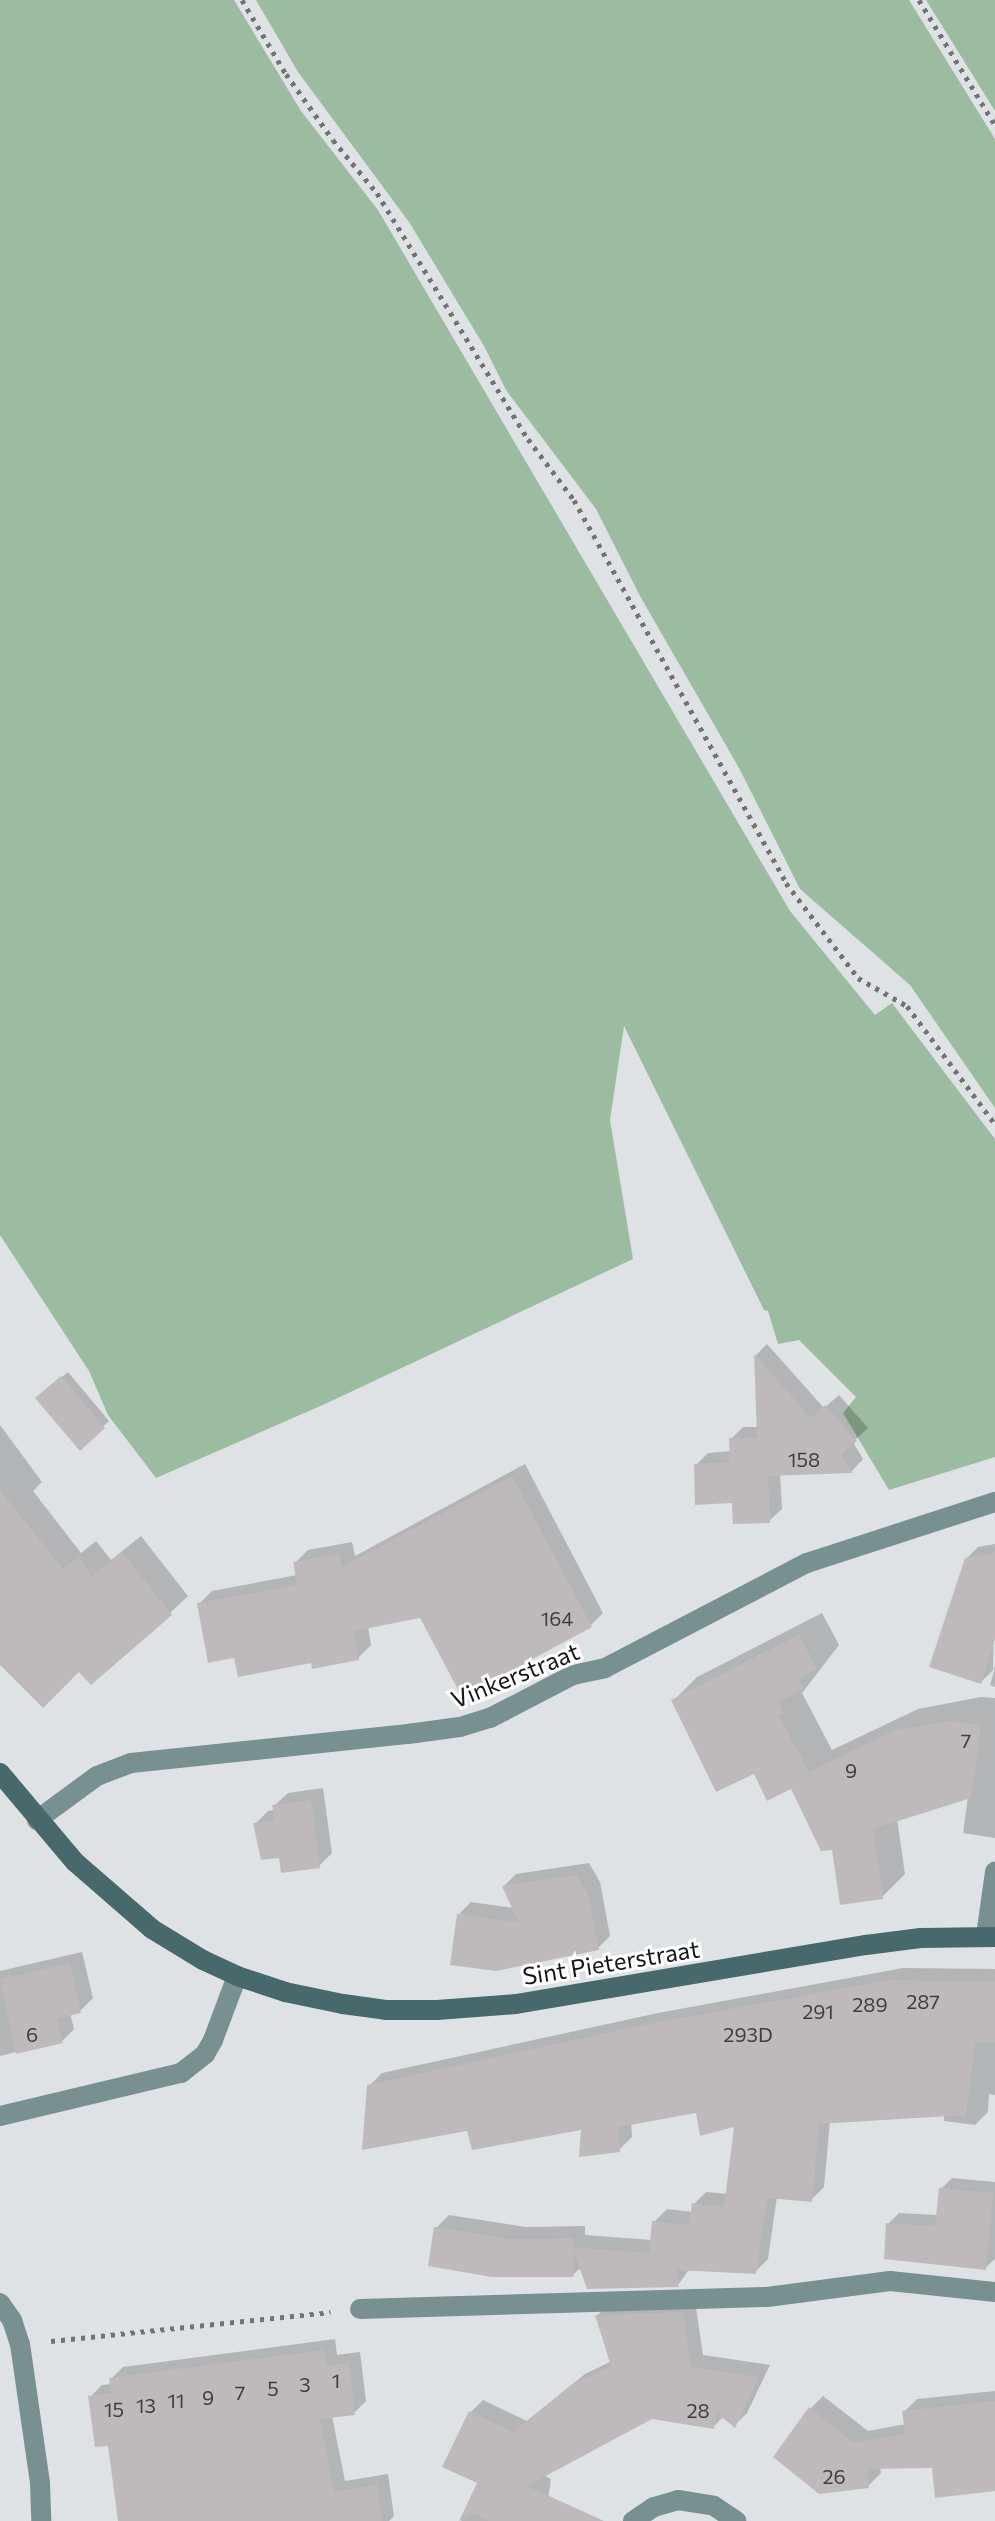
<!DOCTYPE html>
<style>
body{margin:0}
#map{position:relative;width:995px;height:2521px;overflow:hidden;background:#dfe2e4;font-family:Commissioner,sans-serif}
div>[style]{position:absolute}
.green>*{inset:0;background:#9bbca0}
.shadow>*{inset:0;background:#0003}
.building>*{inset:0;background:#bebabc}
.path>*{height:5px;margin-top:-2.5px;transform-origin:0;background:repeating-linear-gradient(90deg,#727474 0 4px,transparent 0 10px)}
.lane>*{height:20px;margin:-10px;padding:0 10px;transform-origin:10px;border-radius:10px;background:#799091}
.street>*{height:20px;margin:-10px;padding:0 10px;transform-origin:10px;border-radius:10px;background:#799091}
.secondary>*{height:20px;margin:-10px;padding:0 10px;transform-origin:10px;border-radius:10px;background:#47696b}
span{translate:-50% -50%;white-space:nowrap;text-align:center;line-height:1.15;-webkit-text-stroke:6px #fff;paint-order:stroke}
.number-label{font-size:20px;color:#3e3e3f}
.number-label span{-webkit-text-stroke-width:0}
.street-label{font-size:24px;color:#141515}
</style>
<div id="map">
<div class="green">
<i style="clip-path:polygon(0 0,234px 0,301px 111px,378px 210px,790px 911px,875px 1015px,892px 1003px,995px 1139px,995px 1457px,889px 1490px,843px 1413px,856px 1397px,799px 1340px,778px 1344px,768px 1311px,764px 1310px,624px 1026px,610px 1120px,633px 1259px,325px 1404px,156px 1478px,108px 1415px,89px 1371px,0 1235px)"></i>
<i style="clip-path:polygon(256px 0,909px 0,995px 139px,995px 1108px,910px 985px,800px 889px,739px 768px,640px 596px,596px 509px,506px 390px,484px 346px,409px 222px,298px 72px)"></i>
<i style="clip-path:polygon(926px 0,995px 0,995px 111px)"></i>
</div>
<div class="shadow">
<i style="clip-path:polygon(767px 1344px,824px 1408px,839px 1395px,868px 1428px,853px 1442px,863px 1459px,852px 1471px,780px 1474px,782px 1509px,769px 1521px,734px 1501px,696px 1465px,708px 1453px,731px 1451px,731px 1439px,743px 1427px,759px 1427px,756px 1355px)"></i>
<i style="clip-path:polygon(68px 1372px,109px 1421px,80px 1448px,44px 1392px)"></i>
<i style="clip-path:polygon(0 1425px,42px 1482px,33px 1491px,81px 1553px,96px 1541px,111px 1560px,141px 1536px,188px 1596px,170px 1613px,79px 1669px,0 1662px)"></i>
<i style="clip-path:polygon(525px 1464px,603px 1613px,590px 1626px,421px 1615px,368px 1626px,371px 1645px,358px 1658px,313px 1661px,236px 1656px,199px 1604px,212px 1591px,297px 1575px,295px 1563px,308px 1550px,352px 1542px,355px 1556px)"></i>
<i style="clip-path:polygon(995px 1544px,993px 1669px,995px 1667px,995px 1687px,990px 1685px,995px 1668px,981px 1682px,966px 1559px,978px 1547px)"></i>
<i style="clip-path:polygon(822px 1613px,839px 1645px,802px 1693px,832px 1750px,918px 1709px,981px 1697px,995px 1698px,995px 1838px,963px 1833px,968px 1797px,897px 1819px,905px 1874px,882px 1897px,834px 1848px,792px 1786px,755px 1771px,674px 1700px,697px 1677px)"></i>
<i style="clip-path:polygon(323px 1788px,332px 1853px,319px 1866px,281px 1855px,255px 1824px,268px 1811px,275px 1810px,275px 1805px,288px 1793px)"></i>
<i style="clip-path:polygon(589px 1863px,600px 1882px,610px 1936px,598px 1948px,459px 1914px,471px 1902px,514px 1908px,504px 1886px,516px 1874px)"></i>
<i style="clip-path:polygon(82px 1952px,93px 1998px,80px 2011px,70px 2013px,74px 2029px,62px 2041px,0 2056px,0 1971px)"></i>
<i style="clip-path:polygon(903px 1968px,995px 1969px,995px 2095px,989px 2094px,988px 2112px,975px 2125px,944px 2121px,944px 2114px,830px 2121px,824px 2187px,811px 2200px,777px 2197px,768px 2259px,755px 2272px,690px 2268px,678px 2285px,581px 2267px,573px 2275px,436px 2228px,449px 2215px,526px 2227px,585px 2226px,585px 2235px,652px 2240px,654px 2222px,667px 2209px,693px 2212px,694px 2204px,706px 2192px,728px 2194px,737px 2125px,698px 2111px,631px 2123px,632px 2137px,619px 2150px,583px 2128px,469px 2129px,369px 2086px,382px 2073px,658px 2013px)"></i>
<i style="clip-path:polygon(952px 2178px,995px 2182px,995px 2259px,985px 2268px,888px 2224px,899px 2213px,938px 2215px,941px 2189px)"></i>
<i style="clip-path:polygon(695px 2301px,703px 2355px,770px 2365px,747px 2413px,735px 2425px,724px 2416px,713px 2427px,652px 2417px,543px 2475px,551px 2479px,545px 2521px,461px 2521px,480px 2483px,471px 2412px,483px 2400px,527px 2421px,585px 2374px,612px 2361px,597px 2316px,610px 2303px)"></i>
<i style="clip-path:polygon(335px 2339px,337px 2355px,360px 2352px,366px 2401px,354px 2413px,332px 2416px,345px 2481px,388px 2474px,394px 2516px,389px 2521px,120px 2521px,109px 2443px,90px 2397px,102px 2385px,112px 2384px,111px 2379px,123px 2367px)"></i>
<i style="clip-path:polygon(995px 2391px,995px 2489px,934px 2466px,880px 2467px,881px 2473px,868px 2486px,810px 2409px,823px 2396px,868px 2431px,906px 2424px,904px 2412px,917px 2399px)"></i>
</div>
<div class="building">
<i style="clip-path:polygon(754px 1354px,811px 1418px,825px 1405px,857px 1441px,841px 1455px,853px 1473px,768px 1476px,770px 1523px,733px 1524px,732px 1503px,695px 1505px,694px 1464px,730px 1462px,729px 1438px,757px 1438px)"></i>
<i style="clip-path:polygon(61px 1376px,105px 1428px,80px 1451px,35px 1398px)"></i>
<i style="clip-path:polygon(512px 1476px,592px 1627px,462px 1697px,420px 1618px,354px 1631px,359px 1660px,312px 1669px,311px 1663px,238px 1677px,234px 1658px,208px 1663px,197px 1603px,297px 1585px,293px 1562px,340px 1554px,342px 1567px)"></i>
<i style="clip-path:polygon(0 1490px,63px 1569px,78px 1557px,92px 1576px,122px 1552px,172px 1615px,91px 1685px,79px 1672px,43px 1708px,0 1665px)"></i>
<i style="clip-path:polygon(995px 1553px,995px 1639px,981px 1684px,929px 1667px,965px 1558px)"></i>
<i style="clip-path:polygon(799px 1635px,817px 1669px,798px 1679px,804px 1689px,778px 1702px,784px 1713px,779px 1716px,809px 1772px,893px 1731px,949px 1721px,981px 1725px,971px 1798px,873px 1829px,883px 1899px,840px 1905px,832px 1850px,821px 1851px,791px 1789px,767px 1801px,754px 1774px,716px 1792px,671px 1700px)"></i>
<i style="clip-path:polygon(311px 1800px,320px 1868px,281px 1873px,279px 1858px,261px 1860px,253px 1823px,275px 1820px,272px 1805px)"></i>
<i style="clip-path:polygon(576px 1875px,588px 1895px,599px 1950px,496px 1971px,450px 1965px,457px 1914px,518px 1922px,502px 1886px)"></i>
<i style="clip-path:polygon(70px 1963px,81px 2013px,57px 2019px,63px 2043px,16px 2054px,0 1979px)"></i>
<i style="clip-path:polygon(888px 1980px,995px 1982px,995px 2042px,975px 2042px,966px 2115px,819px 2124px,812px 2202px,767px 2198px,756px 2274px,676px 2270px,679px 2287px,587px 2289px,573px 2249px,574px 2277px,492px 2277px,428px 2266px,434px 2227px,512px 2239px,573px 2238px,573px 2247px,649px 2253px,652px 2221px,689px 2225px,692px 2203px,724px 2207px,734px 2127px,700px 2136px,696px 2113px,619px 2127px,620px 2152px,579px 2157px,581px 2130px,472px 2150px,467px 2131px,362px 2150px,367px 2085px,643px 2025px)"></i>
<i style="clip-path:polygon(939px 2188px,993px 2193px,986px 2270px,884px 2259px,886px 2223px,935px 2226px)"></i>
<i style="clip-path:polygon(683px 2312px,691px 2367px,759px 2377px,735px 2428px,717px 2413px,714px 2429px,652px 2419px,527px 2486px,604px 2521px,489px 2521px,475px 2514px,459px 2521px,477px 2483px,442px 2467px,469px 2411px,513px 2432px,570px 2386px,611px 2366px,595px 2315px)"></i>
<i style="clip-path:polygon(324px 2350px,326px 2366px,349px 2363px,355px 2415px,320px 2419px,334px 2492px,377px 2484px,382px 2521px,118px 2521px,108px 2446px,95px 2447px,88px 2396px,111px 2393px,109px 2378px)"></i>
<i style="clip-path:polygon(995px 2401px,995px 2491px,935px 2498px,932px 2468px,867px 2469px,869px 2488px,819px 2494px,773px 2457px,809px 2407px,854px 2443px,905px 2434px,902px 2411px)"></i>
</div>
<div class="path">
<i style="left:242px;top:0;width:86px;rotate:59.3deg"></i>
<i style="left:286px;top:74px;width:81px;rotate:54.5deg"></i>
<i style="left:333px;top:140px;width:69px;rotate:50.3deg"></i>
<i style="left:377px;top:193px;width:289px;rotate:58.5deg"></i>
<i style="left:528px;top:439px;width:76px;rotate:53deg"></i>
<i style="left:574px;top:500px;width:438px;rotate:61deg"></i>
<i style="left:786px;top:883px;width:119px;rotate:52.8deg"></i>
<i style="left:858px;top:978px;width:56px;rotate:29.7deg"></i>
<i style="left:907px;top:1006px;width:147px;rotate:53.3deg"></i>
<i style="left:919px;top:0;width:146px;rotate:58.7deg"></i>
<i style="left:51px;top:2341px;width:281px;rotate:-5.9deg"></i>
</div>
<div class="lane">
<i style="left:360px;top:2309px;width:407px;rotate:-1.7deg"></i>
<i style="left:767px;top:2297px;width:124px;rotate:-7.4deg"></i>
<i style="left:890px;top:2281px;width:106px;rotate:6deg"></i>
</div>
<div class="street">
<i style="left:37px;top:1820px;width:74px;rotate:-36.3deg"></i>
<i style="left:97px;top:1776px;width:36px;rotate:-21deg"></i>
<i style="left:131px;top:1763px;width:279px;rotate:-6deg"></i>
<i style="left:408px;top:1734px;width:52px;rotate:-7.7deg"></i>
<i style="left:460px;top:1727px;width:31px;rotate:-17deg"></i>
<i style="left:490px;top:1718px;width:93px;rotate:-27.4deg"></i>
<i style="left:573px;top:1675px;width:33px;rotate:-12deg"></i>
<i style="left:605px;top:1668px;width:228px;rotate:-27.5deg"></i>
<i style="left:807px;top:1563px;width:198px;rotate:-18deg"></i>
<i style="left:986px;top:1936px;width:65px;rotate:-82deg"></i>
<i style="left:0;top:2116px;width:186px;rotate:-13.4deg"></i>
<i style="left:181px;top:2073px;width:31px;rotate:-38deg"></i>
<i style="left:205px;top:2054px;width:16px;rotate:-60deg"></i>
<i style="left:213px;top:2040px;width:68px;rotate:-69.4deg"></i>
<i style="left:0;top:2303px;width:21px;rotate:55deg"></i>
<i style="left:12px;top:2320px;width:25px;rotate:72deg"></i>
<i style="left:20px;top:2344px;width:140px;rotate:81.8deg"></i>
<i style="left:40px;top:2483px;width:38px;rotate:88deg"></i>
<i style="left:633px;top:2521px;width:25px;rotate:-34deg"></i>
<i style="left:654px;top:2507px;width:25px;rotate:-16deg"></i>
<i style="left:678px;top:2500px;width:36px;rotate:9deg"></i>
<i style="left:714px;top:2506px;width:27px;rotate:34deg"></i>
</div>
<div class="secondary">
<i style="left:0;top:1773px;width:116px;rotate:49.9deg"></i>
<i style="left:75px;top:1862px;width:102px;rotate:41deg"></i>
<i style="left:152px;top:1929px;width:60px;rotate:31.3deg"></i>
<i style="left:203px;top:1960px;width:38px;rotate:25deg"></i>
<i style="left:237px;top:1976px;width:51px;rotate:18.4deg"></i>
<i style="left:285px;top:1992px;width:59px;rotate:11.7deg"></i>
<i style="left:343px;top:2004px;width:43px;rotate:7.9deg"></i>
<i style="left:386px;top:2010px;width:51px"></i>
<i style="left:437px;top:2010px;width:79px;rotate:-4.3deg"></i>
<i style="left:516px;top:2004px;width:355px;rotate:-9.6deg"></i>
<i style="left:866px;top:1945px;width:55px;rotate:-7.3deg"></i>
<i style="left:921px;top:1938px;width:74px;rotate:-0.8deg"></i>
</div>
<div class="number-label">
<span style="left:804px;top:1459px">158</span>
<span style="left:557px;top:1618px">164</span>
<span style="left:966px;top:1740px">7</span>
<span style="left:851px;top:1770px">9</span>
<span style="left:923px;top:2001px">287</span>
<span style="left:870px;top:2004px">289</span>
<span style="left:818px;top:2011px">291</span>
<span style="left:32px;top:2034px">6</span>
<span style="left:748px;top:2034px">293D</span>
<span style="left:336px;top:2380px">1</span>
<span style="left:305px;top:2384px">3</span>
<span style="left:273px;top:2388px">5</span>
<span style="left:240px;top:2392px">7</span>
<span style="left:208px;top:2397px">9</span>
<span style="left:176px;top:2400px">11</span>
<span style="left:146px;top:2405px">13</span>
<span style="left:114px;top:2409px">15</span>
<span style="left:698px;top:2410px">28</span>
<span style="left:834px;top:2476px">26</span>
</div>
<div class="street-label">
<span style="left:515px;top:1675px;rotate:-22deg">Vinkerstraat</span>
<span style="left:611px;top:1962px;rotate:-9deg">Sint Pieterstraat</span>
</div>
</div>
